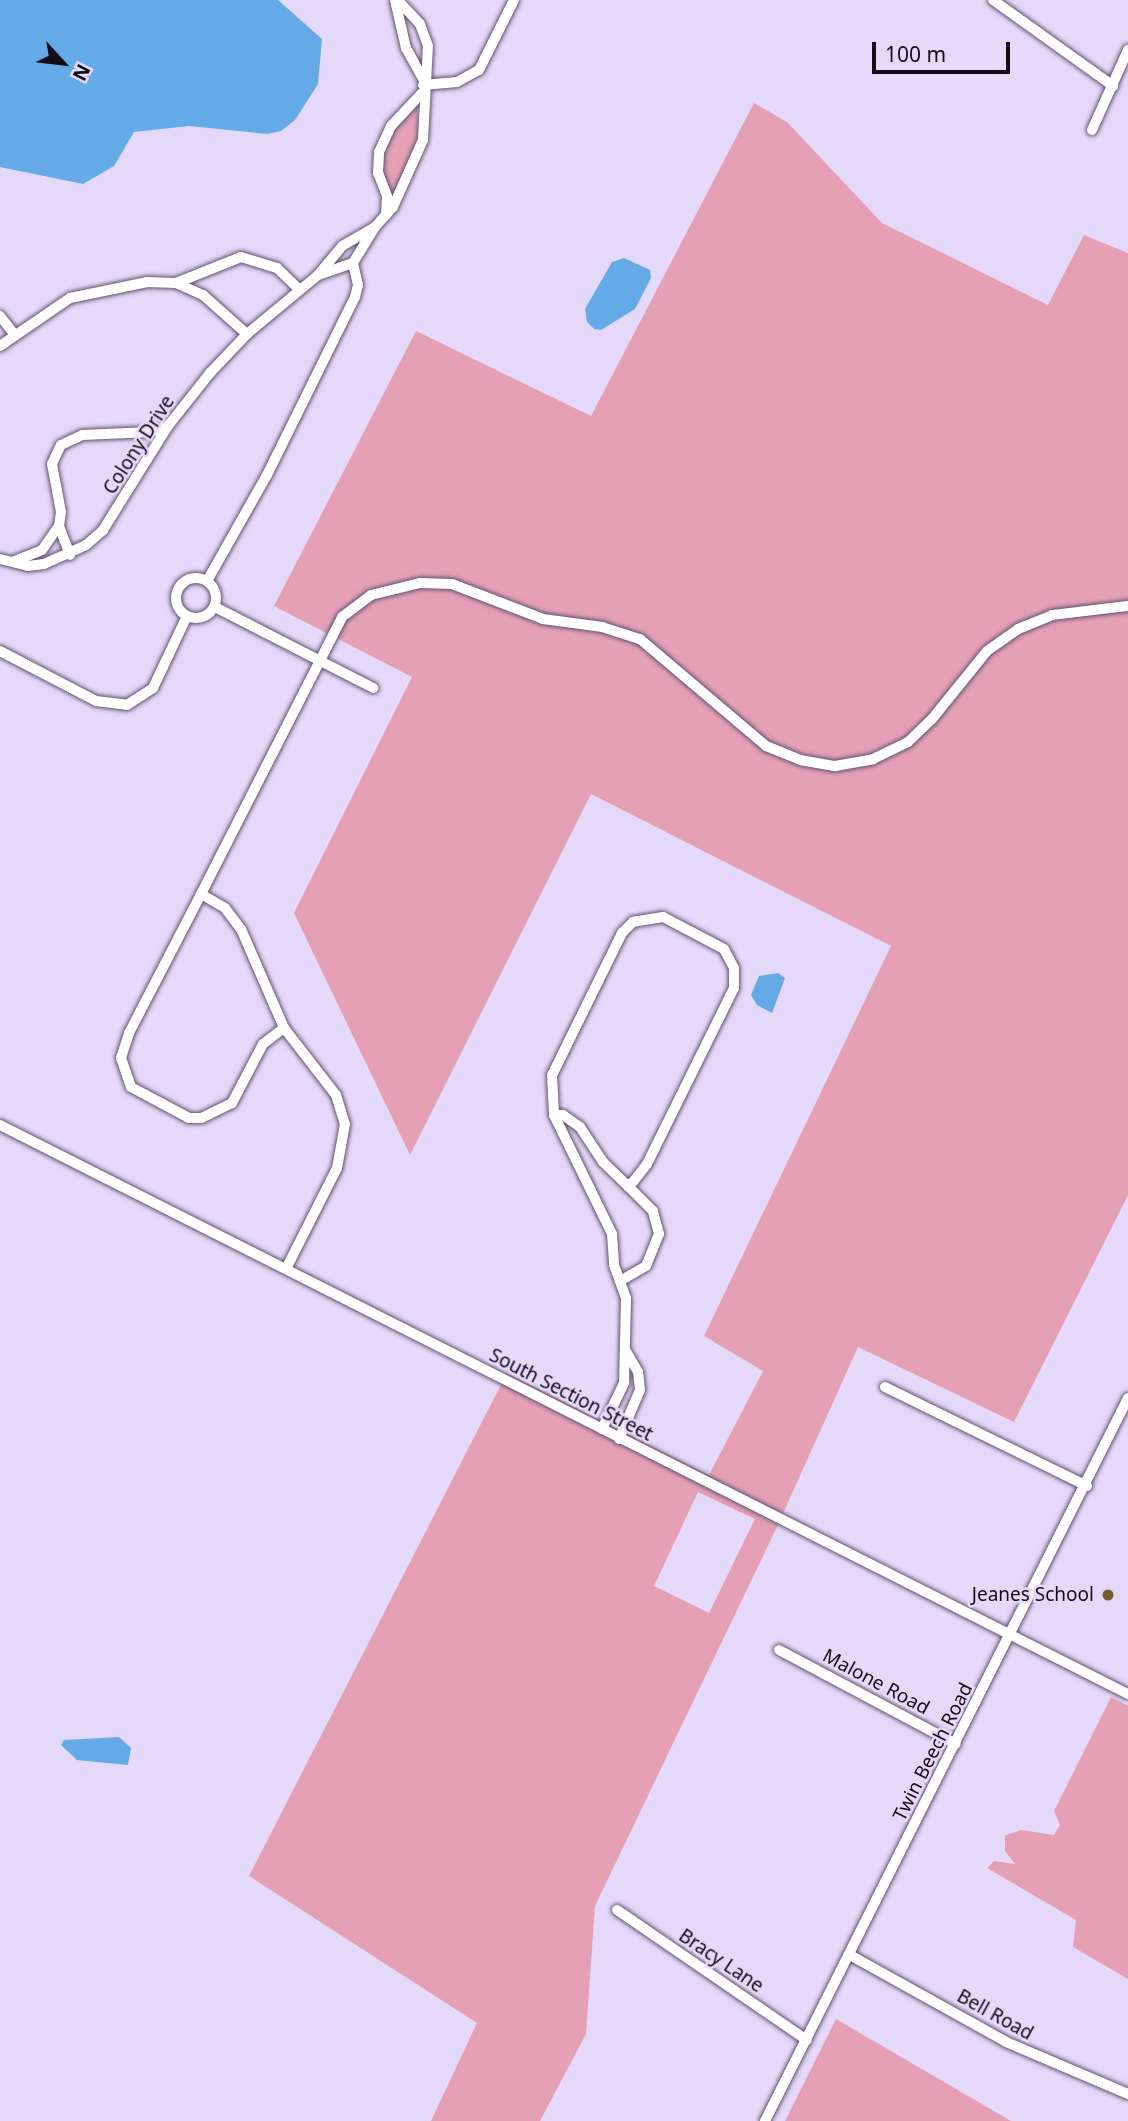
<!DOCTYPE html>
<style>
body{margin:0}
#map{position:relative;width:1128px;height:2121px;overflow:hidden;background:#e5d9f9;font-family:"Noto Sans",sans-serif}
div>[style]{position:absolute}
.green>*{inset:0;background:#e6a0b5}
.water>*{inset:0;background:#64aae6}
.roads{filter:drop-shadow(0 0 2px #5f5470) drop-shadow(0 0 2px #5f5470)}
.minor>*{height:10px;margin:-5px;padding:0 5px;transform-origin:5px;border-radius:5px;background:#fff}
.minor>.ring{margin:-5px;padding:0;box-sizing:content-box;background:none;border:10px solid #fff;border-radius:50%}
.dots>*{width:19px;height:19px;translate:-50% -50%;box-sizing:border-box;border:4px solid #e5d9f9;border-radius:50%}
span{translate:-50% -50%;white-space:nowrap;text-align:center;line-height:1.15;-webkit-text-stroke:5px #e5d9f9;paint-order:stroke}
.street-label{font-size:19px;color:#110c17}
.poi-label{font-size:19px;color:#110c17}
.right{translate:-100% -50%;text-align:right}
.north{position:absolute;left:28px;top:28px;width:70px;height:70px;-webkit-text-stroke:5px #e5d9f9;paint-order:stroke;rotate:117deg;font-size:19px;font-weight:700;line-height:28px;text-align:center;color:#110c17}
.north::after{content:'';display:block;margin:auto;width:24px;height:32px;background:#110c17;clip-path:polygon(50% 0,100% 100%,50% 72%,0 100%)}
.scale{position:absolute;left:872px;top:42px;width:138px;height:32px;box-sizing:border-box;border:4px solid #110c17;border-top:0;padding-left:9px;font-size:21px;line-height:24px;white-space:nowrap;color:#110c17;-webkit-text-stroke:5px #e5d9f9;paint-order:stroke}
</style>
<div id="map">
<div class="green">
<i style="clip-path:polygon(evenodd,754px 103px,787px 122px,882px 223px,1048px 305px,1084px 235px,1128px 253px,1128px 1195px,1014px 1422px,858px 1347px,776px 1529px,595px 1906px,586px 2034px,540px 2121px,431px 2121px,477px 2023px,249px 1876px,507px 1373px,709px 1475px,763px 1371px,704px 1336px,891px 946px,591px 794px,410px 1155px,294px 913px,412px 677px,274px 606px,416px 331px,591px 416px,754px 103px,698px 1492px,755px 1519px,709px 1613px,654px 1586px,698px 1492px)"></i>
<i style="clip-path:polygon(417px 105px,418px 146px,392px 198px,382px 175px,386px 142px,392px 129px)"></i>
<i style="clip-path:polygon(1111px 1697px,1128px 1706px,1128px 1979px,1073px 1947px,1076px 1920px,987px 1868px,994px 1861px,1015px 1864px,1005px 1851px,1005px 1835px,1022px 1830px,1054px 1835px,1060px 1825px,1054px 1811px)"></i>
<i style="clip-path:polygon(836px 2019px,1011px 2121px,785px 2121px)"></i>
</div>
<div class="water">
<i style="clip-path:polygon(0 0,278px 0,322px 39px,318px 84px,295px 120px,281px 131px,267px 134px,189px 126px,134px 132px,114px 166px,83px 184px,0 167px)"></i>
<i style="clip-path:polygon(624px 258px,650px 270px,651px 278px,635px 309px,601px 330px,594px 329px,587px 322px,585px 309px,612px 262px)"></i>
<i style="clip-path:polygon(778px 973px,785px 978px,772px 1013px,757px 1005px,751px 995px,759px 976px)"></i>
<i style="clip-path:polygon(119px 1737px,131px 1748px,128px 1765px,77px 1760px,61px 1745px,64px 1740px)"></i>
</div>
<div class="roads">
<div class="minor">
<i style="left:395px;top:0;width:49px;rotate:77.1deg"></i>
<i style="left:406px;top:48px;width:35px;rotate:61deg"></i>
<i style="left:993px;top:0;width:148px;rotate:35.6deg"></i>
<i style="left:423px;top:85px;width:34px;rotate:-5deg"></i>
<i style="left:457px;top:82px;width:25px;rotate:-29deg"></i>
<i style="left:479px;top:70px;width:78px;rotate:-63.4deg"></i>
<i style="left:1092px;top:130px;width:88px;rotate:-65.8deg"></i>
<i style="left:386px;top:215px;width:19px;rotate:-87deg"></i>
<i style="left:387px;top:196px;width:25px;rotate:-111deg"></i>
<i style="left:378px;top:173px;width:21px;rotate:-87deg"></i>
<i style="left:379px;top:152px;width:29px;rotate:-65deg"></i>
<i style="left:391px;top:126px;width:45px;rotate:-46.8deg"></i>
<i style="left:318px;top:275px;width:37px;rotate:-19deg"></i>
<i style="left:353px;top:263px;width:42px;rotate:-58.6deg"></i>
<i style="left:176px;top:283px;width:70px;rotate:-21.8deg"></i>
<i style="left:241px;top:257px;width:38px;rotate:17deg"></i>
<i style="left:277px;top:268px;width:30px;rotate:44deg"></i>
<i style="left:0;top:316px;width:24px;rotate:52deg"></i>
<i style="left:0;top:346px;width:85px;rotate:-34.4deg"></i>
<i style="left:70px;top:298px;width:79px;rotate:-11.7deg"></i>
<i style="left:147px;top:282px;width:29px;rotate:2deg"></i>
<i style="left:176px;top:283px;width:30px;rotate:24deg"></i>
<i style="left:203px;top:295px;width:59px;rotate:41.6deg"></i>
<i style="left:59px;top:526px;width:14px;rotate:-82deg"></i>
<i style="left:61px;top:512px;width:49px;rotate:-100.6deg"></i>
<i style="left:52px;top:464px;width:21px;rotate:-65deg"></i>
<i style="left:61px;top:445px;width:23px;rotate:-25deg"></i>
<i style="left:82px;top:435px;width:68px;rotate:-2.5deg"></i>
<i style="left:150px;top:432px;width:19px;rotate:-18deg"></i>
<i style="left:0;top:559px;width:29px;rotate:14deg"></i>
<i style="left:28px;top:566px;width:16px;rotate:-7deg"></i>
<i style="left:44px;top:564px;width:46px;rotate:-24.3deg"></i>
<i style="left:86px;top:545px;width:23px;rotate:-41deg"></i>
<i style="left:103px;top:530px;width:123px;rotate:-58deg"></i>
<i style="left:168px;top:426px;width:68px;rotate:-51.6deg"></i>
<i style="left:210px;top:373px;width:54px;rotate:-46.5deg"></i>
<i style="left:247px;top:334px;width:92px;rotate:-39.7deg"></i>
<i style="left:318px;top:275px;width:38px;rotate:-50deg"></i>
<i style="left:342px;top:246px;width:38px;rotate:-30deg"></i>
<i style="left:375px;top:227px;width:27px;rotate:-48deg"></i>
<i style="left:393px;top:207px;width:73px;rotate:-65.9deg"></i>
<i style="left:423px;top:140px;width:94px;rotate:-87deg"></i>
<i style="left:428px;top:46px;width:23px;rotate:-110deg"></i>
<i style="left:420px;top:24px;width:33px;rotate:-133deg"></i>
<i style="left:15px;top:561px;width:29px;rotate:-22deg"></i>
<i style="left:42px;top:550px;width:29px;rotate:-55deg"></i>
<i style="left:59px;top:526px;width:31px;rotate:69deg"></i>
<i class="ring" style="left:176px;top:578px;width:30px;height:30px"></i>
<i style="left:207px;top:581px;width:122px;rotate:-60.5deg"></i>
<i style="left:267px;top:475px;width:199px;rotate:-63.7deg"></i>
<i style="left:355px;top:297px;width:12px;rotate:-76deg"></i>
<i style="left:358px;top:285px;width:23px;rotate:-103deg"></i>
<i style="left:215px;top:607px;width:178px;rotate:27.1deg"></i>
<i style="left:0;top:651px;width:108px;rotate:27.5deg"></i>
<i style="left:96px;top:701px;width:31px;rotate:7deg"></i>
<i style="left:127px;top:705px;width:31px;rotate:-33deg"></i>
<i style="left:153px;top:688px;width:80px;rotate:-64.7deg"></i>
<i style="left:201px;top:894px;width:311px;rotate:-63deg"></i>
<i style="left:342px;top:617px;width:36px;rotate:-37deg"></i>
<i style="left:371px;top:595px;width:50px;rotate:-13.8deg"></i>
<i style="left:420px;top:583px;width:32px;rotate:2deg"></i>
<i style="left:452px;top:584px;width:97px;rotate:21deg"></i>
<i style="left:543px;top:619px;width:60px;rotate:7.7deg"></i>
<i style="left:602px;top:627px;width:40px;rotate:18deg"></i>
<i style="left:640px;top:639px;width:165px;rotate:40.3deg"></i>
<i style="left:766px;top:746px;width:37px;rotate:22deg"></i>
<i style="left:800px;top:760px;width:36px;rotate:10deg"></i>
<i style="left:835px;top:766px;width:39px;rotate:-10deg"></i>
<i style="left:873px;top:759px;width:39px;rotate:-26deg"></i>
<i style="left:908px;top:742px;width:33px;rotate:-44deg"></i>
<i style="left:932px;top:719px;width:87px;rotate:-51deg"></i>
<i style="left:987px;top:651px;width:38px;rotate:-35deg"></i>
<i style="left:1018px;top:629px;width:37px;rotate:-22deg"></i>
<i style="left:1052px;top:615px;width:77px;rotate:-6.8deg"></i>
<i style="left:284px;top:1028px;width:26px;rotate:143deg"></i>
<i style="left:263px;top:1044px;width:67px;rotate:117.7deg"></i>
<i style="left:232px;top:1103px;width:34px;rotate:154deg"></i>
<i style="left:201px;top:1118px;width:12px;rotate:180deg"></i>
<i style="left:189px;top:1118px;width:66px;rotate:-151.9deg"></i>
<i style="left:131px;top:1087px;width:31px;rotate:-109deg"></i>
<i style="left:121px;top:1058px;width:26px;rotate:-72deg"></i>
<i style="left:129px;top:1033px;width:157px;rotate:-62.6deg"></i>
<i style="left:201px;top:894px;width:28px;rotate:30deg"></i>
<i style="left:225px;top:908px;width:26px;rotate:53deg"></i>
<i style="left:241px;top:929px;width:108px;rotate:66.5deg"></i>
<i style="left:284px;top:1028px;width:85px;rotate:52.2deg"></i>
<i style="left:336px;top:1095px;width:30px;rotate:73deg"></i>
<i style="left:345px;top:1124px;width:45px;rotate:100.3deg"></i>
<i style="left:337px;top:1168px;width:113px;rotate:116.8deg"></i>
<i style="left:554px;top:1115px;width:9px"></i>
<i style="left:563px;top:1115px;width:21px;rotate:35deg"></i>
<i style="left:580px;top:1127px;width:42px;rotate:56.7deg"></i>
<i style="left:603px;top:1162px;width:35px;rotate:44deg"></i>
<i style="left:628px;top:1186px;width:6px;rotate:-39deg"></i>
<i style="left:633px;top:1182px;width:23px;rotate:-52deg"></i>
<i style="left:647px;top:1164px;width:196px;rotate:-63.7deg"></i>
<i style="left:734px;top:988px;width:20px;rotate:-90deg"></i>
<i style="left:734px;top:968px;width:21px;rotate:-118deg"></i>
<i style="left:724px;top:949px;width:69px;rotate:-152.3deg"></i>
<i style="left:663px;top:917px;width:30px;rotate:171deg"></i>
<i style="left:633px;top:922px;width:16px;rotate:135deg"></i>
<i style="left:622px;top:933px;width:158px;rotate:116.2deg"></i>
<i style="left:552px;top:1075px;width:40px;rotate:87.1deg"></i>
<i style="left:554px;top:1115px;width:132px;rotate:64deg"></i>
<i style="left:612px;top:1234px;width:31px;rotate:86deg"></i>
<i style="left:614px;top:1265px;width:35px;rotate:70deg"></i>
<i style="left:626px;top:1298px;width:85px;rotate:91.3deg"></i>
<i style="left:624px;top:1383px;width:51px;rotate:115.6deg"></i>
<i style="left:0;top:1125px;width:1263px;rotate:26.77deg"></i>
<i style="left:620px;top:1281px;width:30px;rotate:-30deg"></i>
<i style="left:646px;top:1266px;width:35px;rotate:-68deg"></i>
<i style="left:659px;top:1234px;width:24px;rotate:-105deg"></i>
<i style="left:653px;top:1211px;width:35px;rotate:-135deg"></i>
<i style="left:885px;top:1387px;width:225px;rotate:26.1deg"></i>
<i style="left:619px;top:1439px;width:53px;rotate:-66.8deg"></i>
<i style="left:640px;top:1390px;width:18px;rotate:-96deg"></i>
<i style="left:638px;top:1372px;width:24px;rotate:-120deg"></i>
<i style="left:779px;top:1650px;width:200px;rotate:28deg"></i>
<i style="left:617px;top:1910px;width:230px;rotate:34.4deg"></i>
<i style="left:850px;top:1955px;width:179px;rotate:29.1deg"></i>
<i style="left:1006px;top:2042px;width:133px;rotate:23.1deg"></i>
<i style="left:765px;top:2121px;width:809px;rotate:-63.34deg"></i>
</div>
</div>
<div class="dots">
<i style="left:1108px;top:1595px;background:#745d2d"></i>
</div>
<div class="street-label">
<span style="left:139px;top:445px;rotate:-57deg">Colony Drive</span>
<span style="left:571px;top:1395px;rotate:27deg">South Section Street</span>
<span style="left:876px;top:1682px;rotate:28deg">Malone Road</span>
<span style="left:933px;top:1752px;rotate:-63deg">Twin Beech Road</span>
<span style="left:721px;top:1961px;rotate:34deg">Bracy Lane</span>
<span style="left:995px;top:2015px;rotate:29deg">Bell Road</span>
</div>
<div class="poi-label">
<span class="right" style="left:1094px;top:1595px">Jeanes School</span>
</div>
<div class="north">N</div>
<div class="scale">100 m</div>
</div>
